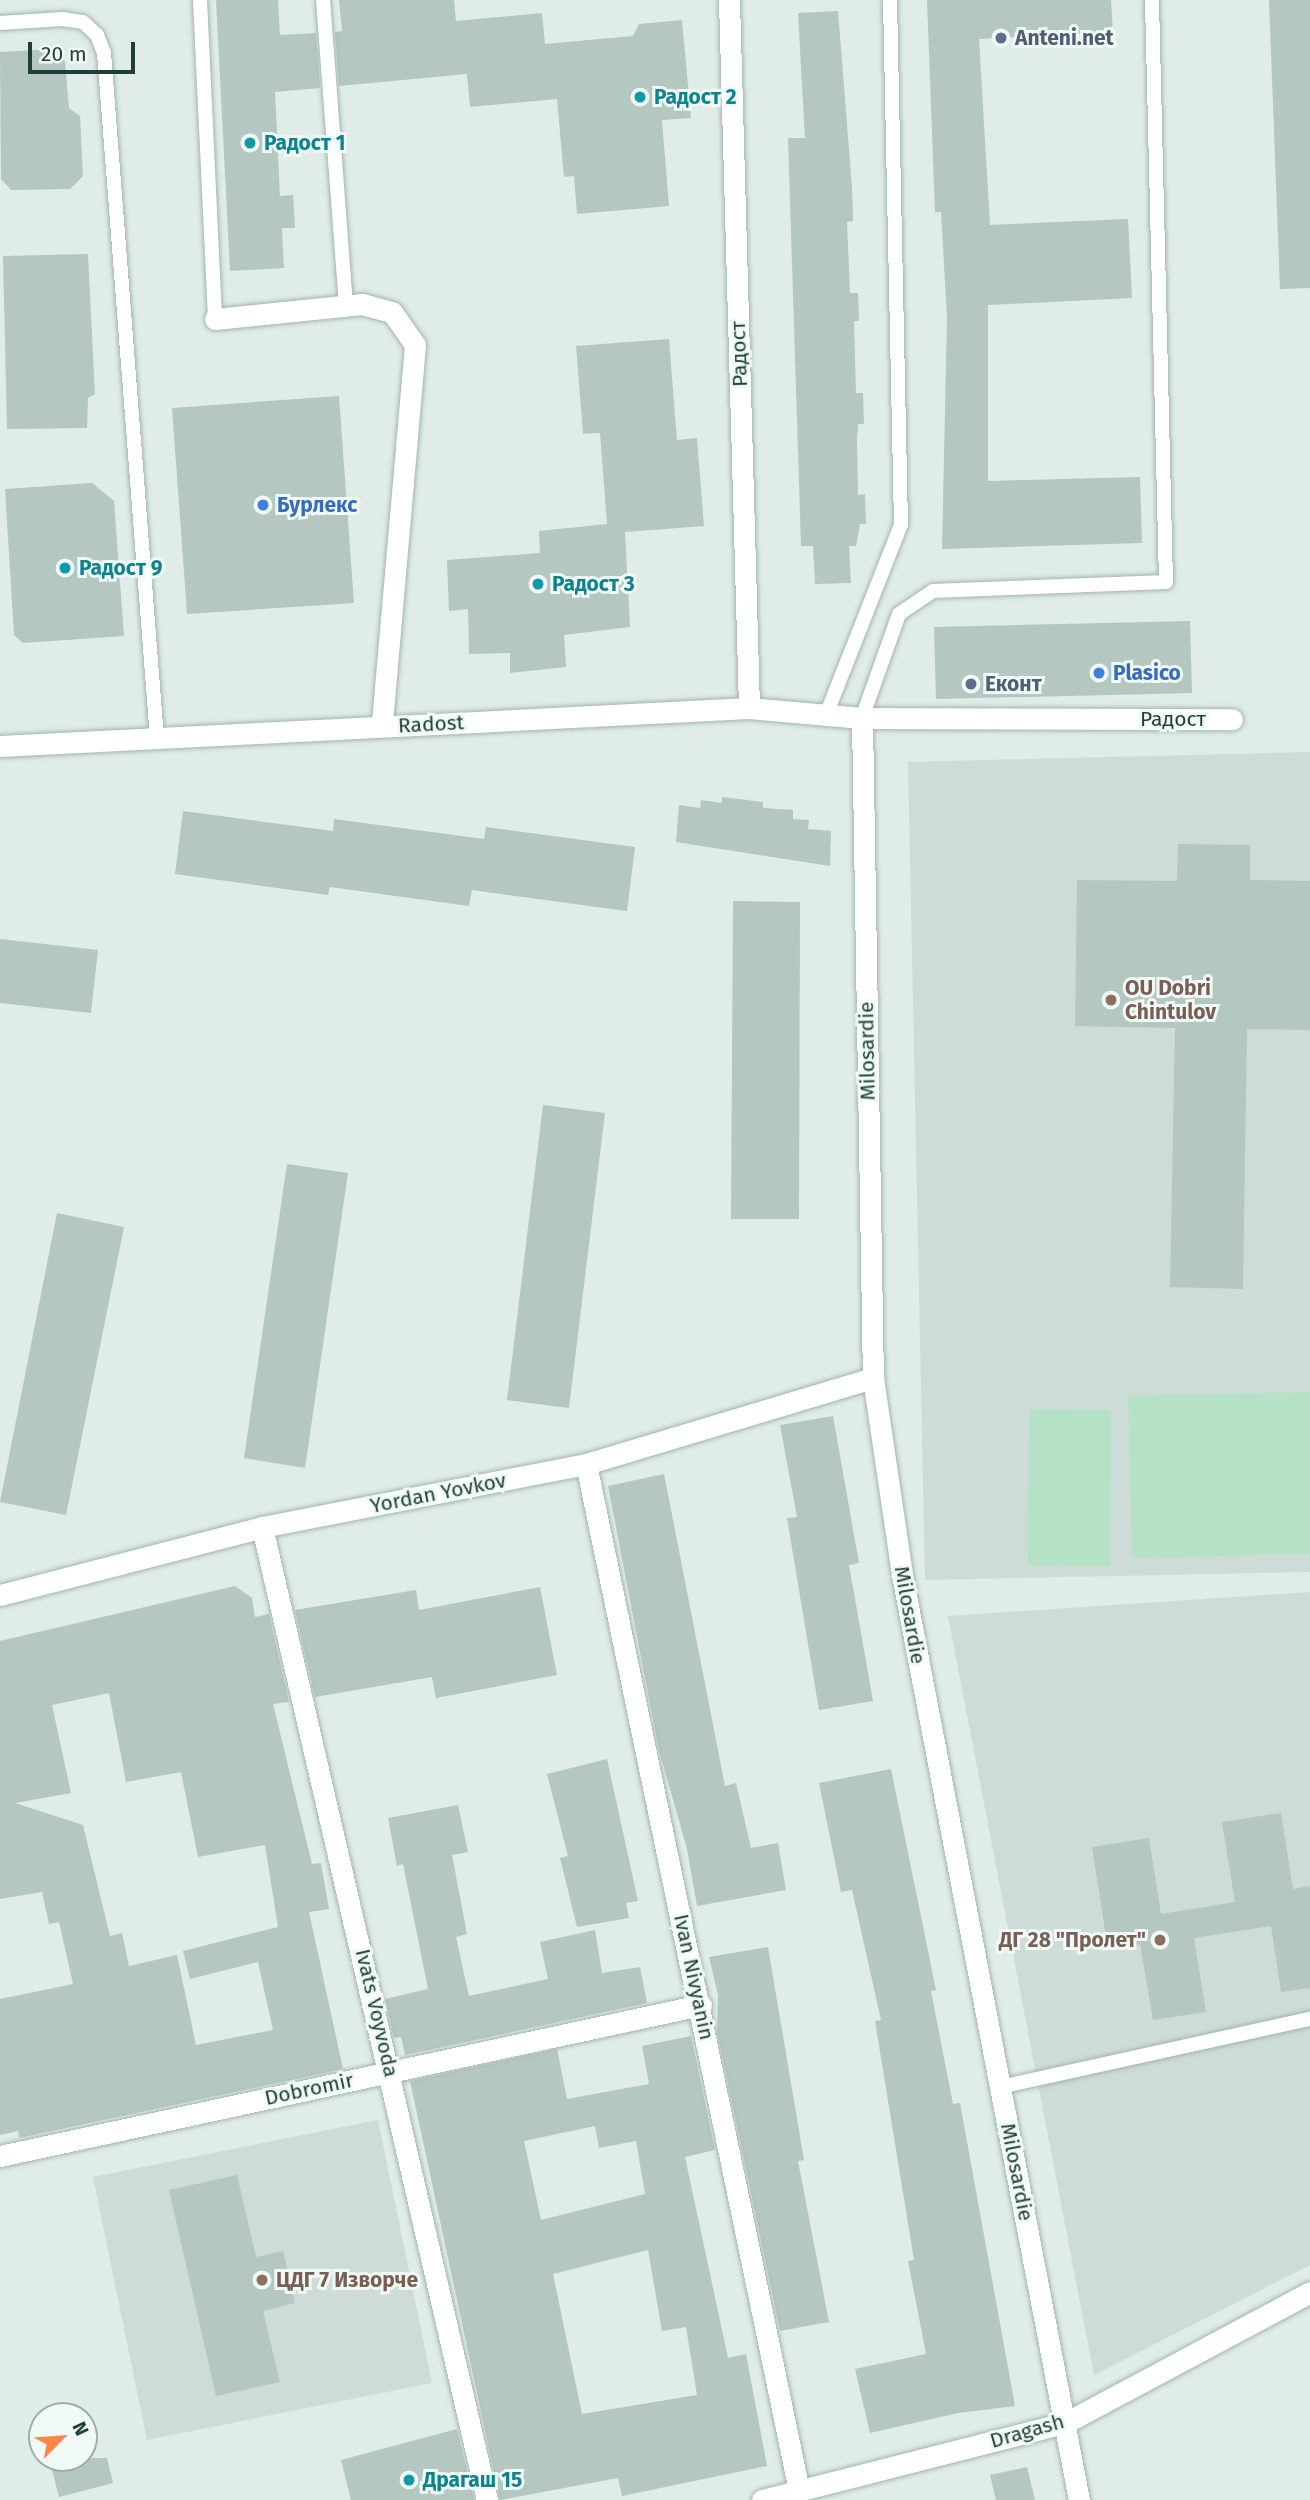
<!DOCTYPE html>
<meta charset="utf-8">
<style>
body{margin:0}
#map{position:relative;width:1310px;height:2500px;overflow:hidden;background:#dfece8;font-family:"Fira Sans",sans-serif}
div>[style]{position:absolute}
.built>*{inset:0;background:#cddcd7}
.green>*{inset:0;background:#b5e1c4}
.building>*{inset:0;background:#b4c7c1}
.roads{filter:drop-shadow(0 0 2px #a1b5b0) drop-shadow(0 0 2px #a1b5b0)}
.service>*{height:14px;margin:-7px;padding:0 7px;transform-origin:7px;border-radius:7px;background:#fff}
.minor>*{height:21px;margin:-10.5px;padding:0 10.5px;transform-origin:10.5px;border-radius:10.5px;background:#fff}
.dots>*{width:19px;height:19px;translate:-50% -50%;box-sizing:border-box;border:4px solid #f0f9f5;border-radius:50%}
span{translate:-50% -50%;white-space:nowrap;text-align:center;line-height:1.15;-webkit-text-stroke:6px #f0f9f5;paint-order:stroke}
.service-label{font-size:21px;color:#4e5e75;font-weight:700}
.left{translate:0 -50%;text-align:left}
.culture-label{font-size:21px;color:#0d838f;font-weight:700}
.street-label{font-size:21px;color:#1e3f39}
.shop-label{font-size:21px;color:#366cbe;font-weight:700}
.education-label{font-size:21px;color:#785e54;font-weight:700}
.right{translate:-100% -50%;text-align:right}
.north{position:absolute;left:28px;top:2402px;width:70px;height:70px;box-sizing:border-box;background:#f0f9f5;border:2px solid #9cafaa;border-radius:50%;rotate:65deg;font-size:19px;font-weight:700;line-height:28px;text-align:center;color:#1e3f39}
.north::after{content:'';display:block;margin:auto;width:24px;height:32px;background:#ff864b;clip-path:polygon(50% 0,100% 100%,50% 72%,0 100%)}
.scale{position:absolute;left:28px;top:42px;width:107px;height:32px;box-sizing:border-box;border:4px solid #1e3f39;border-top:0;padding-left:9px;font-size:21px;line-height:24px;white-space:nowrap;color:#1e3f39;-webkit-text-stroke:5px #f0f9f5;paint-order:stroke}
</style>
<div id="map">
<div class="built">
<i style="clip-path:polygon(1310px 752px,1310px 1572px,925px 1580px,908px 762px)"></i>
<i style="clip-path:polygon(1310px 1592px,1310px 2265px,1094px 2375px,948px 1616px)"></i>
<i style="clip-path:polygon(378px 2120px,432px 2383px,147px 2440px,93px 2177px)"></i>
</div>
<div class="green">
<i style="clip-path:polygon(1310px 1392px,1310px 1554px,1132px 1558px,1128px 1396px)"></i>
<i style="clip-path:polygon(1029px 1409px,1111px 1410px,1110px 1566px,1028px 1565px)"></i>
</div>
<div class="building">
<i style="clip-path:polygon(216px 0,278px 0,280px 35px,316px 33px,320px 88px,275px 92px,280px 196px,293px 195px,295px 228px,282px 228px,284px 268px,230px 271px)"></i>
<i style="clip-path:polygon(339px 0,454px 0,456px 21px,542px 13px,545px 44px,633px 36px,639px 24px,682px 20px,691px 118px,662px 120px,669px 206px,577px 214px,574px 176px,564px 177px,557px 99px,470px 107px,467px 74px,339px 86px,335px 32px,342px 31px)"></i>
<i style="clip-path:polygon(927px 0,1111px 0,1113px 32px,979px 39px,990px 225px,1128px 219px,1132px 298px,988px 305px,988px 481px,1140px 477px,1142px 543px,942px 549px,947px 317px,941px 212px,935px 212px)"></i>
<i style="clip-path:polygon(1269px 0,1310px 0,1310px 288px,1280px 289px)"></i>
<i style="clip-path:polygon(838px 11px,852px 187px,853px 221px,847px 222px,850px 293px,858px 293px,859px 321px,854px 321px,856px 393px,863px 393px,864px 424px,858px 424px,857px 440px,858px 495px,865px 494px,866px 524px,860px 524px,856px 546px,849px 546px,851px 583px,815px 584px,813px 546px,801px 546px,788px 138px,805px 138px,798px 13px)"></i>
<i style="clip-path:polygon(52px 49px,65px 61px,69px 108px,80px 116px,83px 176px,70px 189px,11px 190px,1px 179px,0 52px)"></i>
<i style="clip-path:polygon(88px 254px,95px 394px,88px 398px,87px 428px,7px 429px,3px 256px)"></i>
<i style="clip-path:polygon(669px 339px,677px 440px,697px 438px,704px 526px,625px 532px,630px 627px,564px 635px,566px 667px,510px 673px,510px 653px,469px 654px,468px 609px,449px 611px,447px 560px,540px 553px,539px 531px,607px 524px,600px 433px,583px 434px,576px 346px)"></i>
<i style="clip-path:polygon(339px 396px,354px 603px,187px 614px,172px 408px)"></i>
<i style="clip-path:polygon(92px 483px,114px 501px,124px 636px,23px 643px,14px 635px,5px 489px)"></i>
<i style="clip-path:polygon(1190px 621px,1192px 693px,936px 699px,934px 627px)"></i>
<i style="clip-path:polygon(722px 797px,763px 802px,763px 808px,793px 810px,793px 819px,809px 820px,808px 829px,831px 831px,830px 866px,676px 842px,679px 805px,700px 808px,701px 800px,722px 803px)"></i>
<i style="clip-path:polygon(183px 811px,333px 831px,334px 819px,484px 839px,486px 827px,635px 847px,627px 911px,472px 890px,469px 906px,330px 887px,328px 895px,175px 874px)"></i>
<i style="clip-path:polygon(1178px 844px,1250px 845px,1250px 880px,1310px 881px,1310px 1030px,1247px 1029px,1243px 1289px,1170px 1287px,1175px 1028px,1075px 1026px,1077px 880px,1177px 881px)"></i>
<i style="clip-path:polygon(733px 901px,800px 902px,799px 1219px,731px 1219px)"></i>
<i style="clip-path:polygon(0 939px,98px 950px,91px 1013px,0 1003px)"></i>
<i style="clip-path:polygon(543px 1105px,605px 1113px,569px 1408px,507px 1400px)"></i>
<i style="clip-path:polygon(287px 1164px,348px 1173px,305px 1468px,244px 1458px)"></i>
<i style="clip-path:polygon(57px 1213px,124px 1227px,66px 1515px,0 1502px)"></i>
<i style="clip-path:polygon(833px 1416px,859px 1563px,849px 1565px,873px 1701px,819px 1710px,787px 1518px,797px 1517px,780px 1425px)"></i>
<i style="clip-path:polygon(664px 1474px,725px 1786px,736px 1783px,751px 1848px,778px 1843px,786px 1890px,697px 1906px,687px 1849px,659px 1750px,608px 1486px)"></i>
<i style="clip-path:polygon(evenodd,235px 1586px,252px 1598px,255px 1617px,269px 1614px,289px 1702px,273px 1704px,312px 1864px,321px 1863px,329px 1909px,309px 1912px,343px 2069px,19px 2138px,18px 2131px,0 2135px,0 1999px,73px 1984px,59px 1922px,49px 1924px,42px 1892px,0 1899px,0 1641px,235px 1586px,109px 1693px,126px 1782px,181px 1772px,198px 1857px,265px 1845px,278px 1927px,183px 1951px,190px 1979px,258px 1962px,273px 2030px,196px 2045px,177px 1955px,129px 1966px,122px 1933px,110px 1936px,83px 1825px,15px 1803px,71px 1793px,52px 1705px,109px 1693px)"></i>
<i style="clip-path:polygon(540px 1587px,557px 1675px,436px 1698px,432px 1677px,315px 1697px,295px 1610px,416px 1590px,419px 1610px)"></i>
<i style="clip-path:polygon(607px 1759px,638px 1901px,626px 1903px,629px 1918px,577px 1927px,560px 1858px,568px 1856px,547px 1774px)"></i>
<i style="clip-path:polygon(891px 1769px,936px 1990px,931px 1991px,953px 2104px,960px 2103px,1015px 2406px,958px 2413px,870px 2433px,855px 2369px,926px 2354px,908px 2261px,914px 2260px,875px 2021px,881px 2020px,852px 1890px,841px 1892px,819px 1783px)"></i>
<i style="clip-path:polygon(458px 1805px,468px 1852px,452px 1855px,467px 1934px,456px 1937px,469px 1996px,548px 1979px,540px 1942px,595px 1930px,602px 1973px,640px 1967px,647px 2003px,405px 2055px,401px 2037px,394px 2038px,385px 1999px,428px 1989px,403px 1864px,397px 1866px,388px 1818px)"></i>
<i style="clip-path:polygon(1281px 1813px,1293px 1889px,1310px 1886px,1310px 1988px,1281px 1992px,1271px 1926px,1194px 1938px,1206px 2012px,1153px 2020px,1140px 1944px,1108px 1949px,1092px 1847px,1149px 1838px,1161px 1914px,1235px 1902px,1222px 1822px)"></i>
<i style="clip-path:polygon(768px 1947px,804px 2160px,798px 2161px,829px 2322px,780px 2331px,717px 2031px,718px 1995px,709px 1957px)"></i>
<i style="clip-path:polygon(evenodd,691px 2036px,715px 2150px,685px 2157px,728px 2358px,746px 2354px,767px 2466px,622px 2496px,618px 2478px,500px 2500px,410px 2081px,557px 2049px,567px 2099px,649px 2084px,642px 2046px,691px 2036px,595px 2126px,599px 2148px,636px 2141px,645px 2194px,541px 2220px,524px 2141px,595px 2126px,691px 2036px,648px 2250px,662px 2331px,686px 2327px,697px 2395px,582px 2414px,553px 2274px,648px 2250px)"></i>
<i style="clip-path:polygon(237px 2175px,256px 2257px,283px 2251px,295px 2303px,263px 2311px,280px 2382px,216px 2396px,169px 2190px)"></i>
<i style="clip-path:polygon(457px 2429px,474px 2500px,351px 2500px,341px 2460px)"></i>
<i style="clip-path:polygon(49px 2458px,107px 2458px,113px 2483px,59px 2497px)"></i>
<i style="clip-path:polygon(1027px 2467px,1035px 2500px,996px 2500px,990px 2475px)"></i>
</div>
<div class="roads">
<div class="service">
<i style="left:200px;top:0;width:319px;rotate:87.3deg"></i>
<i style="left:323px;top:0;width:308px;rotate:85.7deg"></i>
<i style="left:0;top:23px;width:63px;rotate:-3.6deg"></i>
<i style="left:63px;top:19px;width:20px;rotate:9deg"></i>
<i style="left:83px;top:22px;width:19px;rotate:43deg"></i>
<i style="left:97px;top:35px;width:19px;rotate:69deg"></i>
<i style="left:104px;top:53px;width:687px;rotate:85.58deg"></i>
<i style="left:826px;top:715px;width:204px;rotate:-68.5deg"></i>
<i style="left:901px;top:525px;width:525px;rotate:-91.2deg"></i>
<i style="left:862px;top:718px;width:110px;rotate:-70.4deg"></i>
<i style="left:899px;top:614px;width:41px;rotate:-34.1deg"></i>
<i style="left:933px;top:591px;width:233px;rotate:-2.2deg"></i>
<i style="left:1166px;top:582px;width:582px;rotate:-91.38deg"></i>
<i style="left:1000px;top:2087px;width:317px;rotate:-12.4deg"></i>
</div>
<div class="minor">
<i style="left:729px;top:0;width:708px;rotate:88.38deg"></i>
<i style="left:215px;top:319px;width:148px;rotate:-5.8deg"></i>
<i style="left:362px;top:304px;width:31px;rotate:15deg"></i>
<i style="left:392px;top:312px;width:40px;rotate:55.1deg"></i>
<i style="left:415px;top:345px;width:382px;rotate:95deg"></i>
<i style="left:862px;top:718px;width:660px;rotate:89.05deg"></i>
<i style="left:873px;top:1378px;width:204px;rotate:81.6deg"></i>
<i style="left:903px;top:1580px;width:937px;rotate:79.17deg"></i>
<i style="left:0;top:746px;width:750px;rotate:-2.9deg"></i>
<i style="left:749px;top:708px;width:113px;rotate:5.1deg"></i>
<i style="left:862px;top:718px;width:370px;rotate:0.2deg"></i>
<i style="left:586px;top:1464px;width:1049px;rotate:78.28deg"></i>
<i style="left:262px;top:1527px;width:999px;rotate:76.98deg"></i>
<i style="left:0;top:1595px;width:271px;rotate:-14.5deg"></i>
<i style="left:262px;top:1527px;width:330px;rotate:-11deg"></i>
<i style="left:586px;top:1464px;width:300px;rotate:-16.7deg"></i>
<i style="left:0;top:2156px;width:717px;rotate:-12.16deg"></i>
<i style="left:762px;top:2500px;width:313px;rotate:-14.3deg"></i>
<i style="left:1065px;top:2423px;width:278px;rotate:-28.1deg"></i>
</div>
</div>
<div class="dots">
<i style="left:1001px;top:38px;background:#5c6f8a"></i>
<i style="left:640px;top:97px;background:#0f9aa8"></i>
<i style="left:250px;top:143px;background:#0f9aa8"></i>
<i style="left:263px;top:505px;background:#3f7fe0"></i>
<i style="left:65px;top:568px;background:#0f9aa8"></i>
<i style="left:538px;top:584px;background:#0f9aa8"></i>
<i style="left:1099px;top:673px;background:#3f7fe0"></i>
<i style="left:971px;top:684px;background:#5c6f8a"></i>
<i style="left:1111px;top:1000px;background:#8d6e63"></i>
<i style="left:1160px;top:1940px;background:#8d6e63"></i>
<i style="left:262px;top:2280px;background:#8d6e63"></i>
<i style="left:409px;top:2480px;background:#0f9aa8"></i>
</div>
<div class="service-label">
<span class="left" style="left:1015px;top:38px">Anteni.net</span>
<span class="left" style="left:985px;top:684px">Еконт</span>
</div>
<div class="culture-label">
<span class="left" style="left:654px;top:97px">Радост 2</span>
<span class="left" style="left:264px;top:143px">Радост 1</span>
<span class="left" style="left:79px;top:568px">Радост 9</span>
<span class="left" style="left:552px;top:584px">Радост 3</span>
<span class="left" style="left:423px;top:2480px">Драгаш 15</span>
</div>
<div class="street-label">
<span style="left:739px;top:354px;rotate:-92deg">Радост</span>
<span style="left:1173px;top:719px">Радост</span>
<span style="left:431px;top:724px;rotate:-3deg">Radost</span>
<span style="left:867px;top:1051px;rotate:-91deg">Milosardie</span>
<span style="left:438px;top:1493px;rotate:-11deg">Yordan Yovkov</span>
<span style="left:910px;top:1615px;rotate:80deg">Milosardie</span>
<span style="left:694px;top:1977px;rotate:78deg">Ivan Nivyanin</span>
<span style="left:377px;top:2013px;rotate:77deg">Ivats Voyvoda</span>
<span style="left:309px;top:2089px;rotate:-12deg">Dobromir</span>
<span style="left:1017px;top:2172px;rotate:79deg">Milosardie</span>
<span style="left:1027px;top:2431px;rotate:-16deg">Dragash</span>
</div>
<div class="shop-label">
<span class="left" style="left:277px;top:505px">Бурлекс</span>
<span class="left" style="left:1113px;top:673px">Plasico</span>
</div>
<div class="education-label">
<span class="left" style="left:1125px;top:1000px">OU Dobri<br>Chintulov</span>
<span class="right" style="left:1146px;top:1940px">ДГ 28 "Пролет"</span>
<span class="left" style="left:276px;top:2280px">ЦДГ 7 Изворче</span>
</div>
<div class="north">N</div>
<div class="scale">20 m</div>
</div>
